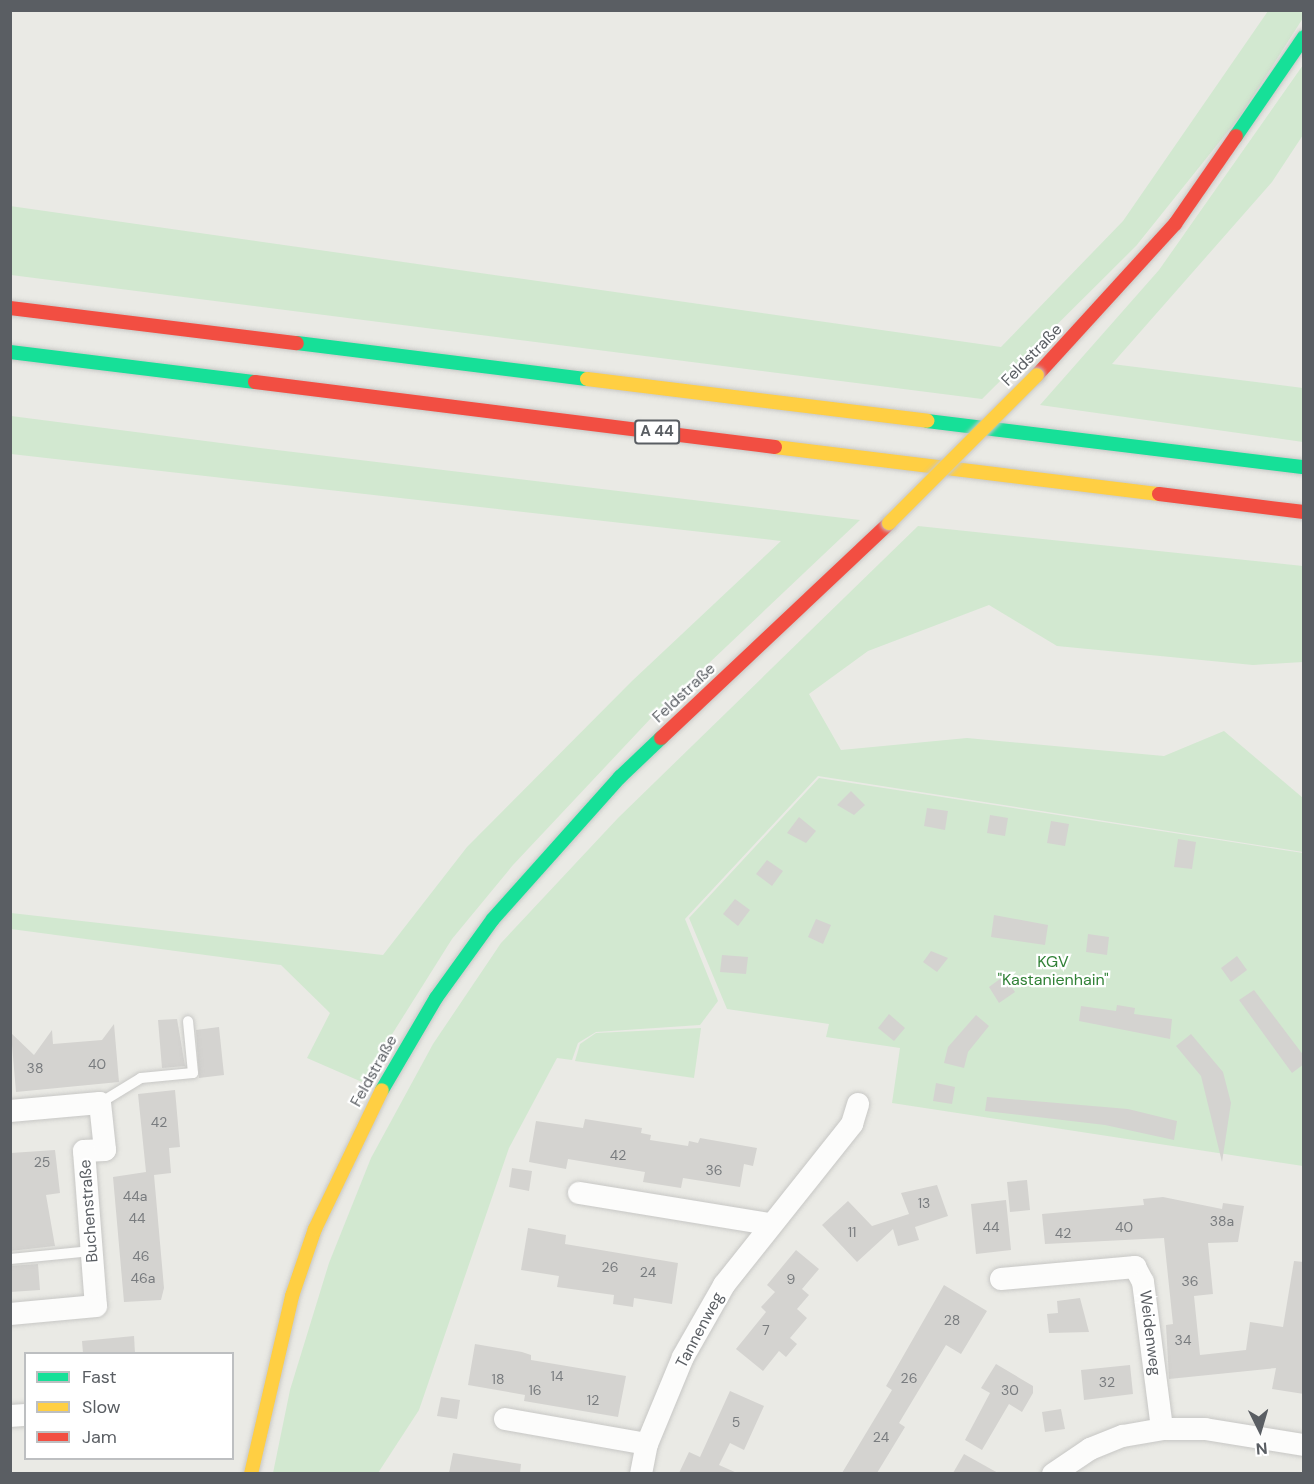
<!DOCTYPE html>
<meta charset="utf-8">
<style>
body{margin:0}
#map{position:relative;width:1314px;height:1484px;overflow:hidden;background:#eaeae5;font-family:"DM Sans",sans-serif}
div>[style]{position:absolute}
.green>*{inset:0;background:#d2e8d0}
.building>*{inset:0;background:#d4d3d0}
.roads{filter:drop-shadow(0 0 2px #c7c7c5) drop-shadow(0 0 2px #c7c7c5)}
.lane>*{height:10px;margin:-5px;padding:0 5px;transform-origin:5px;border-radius:5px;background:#fcfcfb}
.street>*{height:22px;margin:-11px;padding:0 11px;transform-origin:11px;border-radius:11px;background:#fcfcfb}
.fast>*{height:14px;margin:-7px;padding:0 7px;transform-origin:7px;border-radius:7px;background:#16e098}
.slow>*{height:14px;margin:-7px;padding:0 7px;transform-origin:7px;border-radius:7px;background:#ffcf43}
.jam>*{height:14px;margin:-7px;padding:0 7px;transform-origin:7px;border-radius:7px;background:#f24e42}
.bridges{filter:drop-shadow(0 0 2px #c7c8c7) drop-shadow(0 0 2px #c7c8c7)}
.slow-bridge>*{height:14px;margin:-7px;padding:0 7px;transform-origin:7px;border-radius:7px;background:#ffcf43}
span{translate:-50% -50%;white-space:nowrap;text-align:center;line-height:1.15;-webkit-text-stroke:4.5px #fff;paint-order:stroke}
.number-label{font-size:14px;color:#797c7f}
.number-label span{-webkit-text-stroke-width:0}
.shield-label span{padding:2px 4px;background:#fff;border:2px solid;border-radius:4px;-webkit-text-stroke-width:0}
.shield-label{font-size:15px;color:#5a5e63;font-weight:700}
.street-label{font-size:16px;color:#5a5e63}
.park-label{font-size:16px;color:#328238}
.frame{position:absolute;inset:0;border:12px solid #5a5e63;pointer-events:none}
.legend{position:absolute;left:24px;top:1352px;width:210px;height:108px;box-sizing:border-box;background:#fff;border:2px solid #bdbfc1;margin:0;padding:8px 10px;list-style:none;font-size:18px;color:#5a5e63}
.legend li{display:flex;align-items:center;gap:12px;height:30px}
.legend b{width:30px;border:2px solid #bdbfc1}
.north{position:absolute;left:1230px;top:1400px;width:60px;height:60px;-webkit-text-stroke:4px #fff;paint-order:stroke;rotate:175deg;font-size:16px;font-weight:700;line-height:24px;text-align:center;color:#5a5e63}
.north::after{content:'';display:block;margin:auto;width:21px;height:27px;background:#5a5e63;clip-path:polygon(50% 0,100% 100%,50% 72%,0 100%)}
</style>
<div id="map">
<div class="green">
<i style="clip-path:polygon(1268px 11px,1303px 11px,1303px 18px,1241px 115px,1136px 246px,982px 399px,11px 275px,10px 206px,1001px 347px,1123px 221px)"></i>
<i style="clip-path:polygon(1303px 65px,1303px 135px,1272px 182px,1112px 364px,1303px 388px,1303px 442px,1040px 405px,1159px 270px)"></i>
<i style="clip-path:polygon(11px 416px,260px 448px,860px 520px,653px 716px,513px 865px,452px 939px,362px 1082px,307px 1058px,330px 1013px,281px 965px,11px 929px,11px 913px,383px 955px,467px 847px,632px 681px,781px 541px,11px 454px)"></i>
<i style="clip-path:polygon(918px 526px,1303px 566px,1303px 662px,1253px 665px,1057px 646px,989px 605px,868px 651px,809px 694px,841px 750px,967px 738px,1164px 756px,1224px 731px,1303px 798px,1303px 852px,818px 776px,685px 919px,718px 1001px,700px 1025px,596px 1032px,578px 1043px,572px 1060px,557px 1058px,509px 1148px,419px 1410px,378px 1473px,273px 1473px,290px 1390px,329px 1263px,371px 1158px,433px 1044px,501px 943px,618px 818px)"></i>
<i style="clip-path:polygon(819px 778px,1303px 853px,1303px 1166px,892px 1103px,900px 1048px,826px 1037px,829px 1024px,727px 1009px,689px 918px)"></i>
<i style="clip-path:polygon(701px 1028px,694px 1078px,575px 1061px,580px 1044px,596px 1033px)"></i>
</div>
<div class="building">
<i style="clip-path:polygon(851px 791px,865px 805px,854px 815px,837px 805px)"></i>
<i style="clip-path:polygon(927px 808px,948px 811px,945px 830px,924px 826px)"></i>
<i style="clip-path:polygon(990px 815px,1008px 818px,1005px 836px,987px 833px)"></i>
<i style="clip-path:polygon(799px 817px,816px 831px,806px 843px,787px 833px)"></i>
<i style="clip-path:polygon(1051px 821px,1069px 824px,1065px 846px,1047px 843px)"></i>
<i style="clip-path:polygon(1178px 839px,1196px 842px,1192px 869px,1174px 867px)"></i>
<i style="clip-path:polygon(767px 860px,783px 871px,772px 886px,756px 874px)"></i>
<i style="clip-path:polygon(735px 899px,750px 910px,738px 926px,723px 914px)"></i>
<i style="clip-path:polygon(994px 915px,1048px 925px,1045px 945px,991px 937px)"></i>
<i style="clip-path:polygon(816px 919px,831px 925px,823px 944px,808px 937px)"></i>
<i style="clip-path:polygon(1088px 934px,1109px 937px,1107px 955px,1086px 952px)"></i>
<i style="clip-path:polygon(931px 951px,948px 958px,937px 972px,923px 962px)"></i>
<i style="clip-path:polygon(722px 955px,748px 957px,746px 974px,720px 972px)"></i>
<i style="clip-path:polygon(1237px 956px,1247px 970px,1231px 982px,1221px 968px)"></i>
<i style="clip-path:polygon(1004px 976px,1015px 992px,999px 1003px,989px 987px)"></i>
<i style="clip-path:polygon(1254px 990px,1304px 1056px,1304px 1064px,1292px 1073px,1239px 1000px)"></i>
<i style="clip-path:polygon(1117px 1005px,1135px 1008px,1134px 1014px,1172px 1019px,1170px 1039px,1079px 1021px,1081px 1006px,1116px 1011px)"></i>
<i style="clip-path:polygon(889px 1014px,905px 1028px,894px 1041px,878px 1028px)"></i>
<i style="clip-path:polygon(976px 1015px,989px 1026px,968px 1052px,964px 1068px,944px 1063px,948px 1047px)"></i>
<i style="clip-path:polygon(177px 1019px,185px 1066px,162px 1068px,158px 1020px)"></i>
<i style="clip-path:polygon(114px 1024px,119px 1082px,16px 1092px,11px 1033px,34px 1055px,52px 1030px,53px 1044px,102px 1040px)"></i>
<i style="clip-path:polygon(219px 1027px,224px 1075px,199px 1078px,196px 1030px)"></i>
<i style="clip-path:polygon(1191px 1034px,1223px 1072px,1231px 1103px,1222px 1162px,1201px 1076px,1176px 1046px)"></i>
<i style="clip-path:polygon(936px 1083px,955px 1087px,952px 1104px,933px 1101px)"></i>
<i style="clip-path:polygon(175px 1090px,180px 1147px,169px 1148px,171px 1173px,154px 1175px,164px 1288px,161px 1300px,124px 1302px,113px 1177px,146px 1172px,138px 1094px)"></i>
<i style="clip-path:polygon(987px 1097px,1128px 1109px,1177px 1121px,1174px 1140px,1105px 1125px,985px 1111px)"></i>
<i style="clip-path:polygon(585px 1119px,642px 1128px,641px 1133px,651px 1135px,650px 1140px,688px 1146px,689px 1141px,698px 1143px,700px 1138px,757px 1148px,753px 1166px,744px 1164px,740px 1187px,683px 1178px,681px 1188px,643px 1182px,645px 1172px,568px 1159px,566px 1169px,529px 1162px,536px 1121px,583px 1128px)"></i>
<i style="clip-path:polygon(55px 1150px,60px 1193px,46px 1195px,55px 1246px,10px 1251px,11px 1153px)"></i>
<i style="clip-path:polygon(512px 1168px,532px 1171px,529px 1191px,509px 1187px)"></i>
<i style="clip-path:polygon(1027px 1180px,1030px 1210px,1010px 1212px,1007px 1182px)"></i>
<i style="clip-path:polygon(937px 1185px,948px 1216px,915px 1227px,919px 1240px,898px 1246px,893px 1229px,857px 1262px,822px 1225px,848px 1201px,872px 1226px,909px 1214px,901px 1193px)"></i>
<i style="clip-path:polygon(1163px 1197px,1222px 1209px,1223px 1203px,1244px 1206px,1238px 1242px,1208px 1243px,1213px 1294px,1194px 1296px,1200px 1355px,1246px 1350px,1250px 1322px,1283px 1327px,1294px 1261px,1304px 1262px,1304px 1394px,1272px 1389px,1276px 1368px,1169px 1379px,1166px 1325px,1173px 1324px,1164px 1238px,1045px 1244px,1042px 1214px,1144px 1205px,1143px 1199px)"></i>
<i style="clip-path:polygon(1006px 1200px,1011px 1250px,976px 1254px,971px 1204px)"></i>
<i style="clip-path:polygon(528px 1228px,566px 1235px,565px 1244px,678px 1263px,672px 1304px,634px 1298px,633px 1307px,613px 1304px,614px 1295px,557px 1287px,559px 1276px,521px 1270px)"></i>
<i style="clip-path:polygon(796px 1250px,819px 1269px,802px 1289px,809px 1295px,797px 1309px,807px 1318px,790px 1338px,797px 1344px,786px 1357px,779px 1351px,763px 1371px,736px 1349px,766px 1312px,761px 1307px,775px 1292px,767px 1285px)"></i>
<i style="clip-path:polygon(38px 1264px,40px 1290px,10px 1292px,10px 1266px)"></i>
<i style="clip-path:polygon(944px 1285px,987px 1311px,961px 1354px,946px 1345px,899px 1423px,905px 1427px,877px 1473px,842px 1473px,892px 1390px,886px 1386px)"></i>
<i style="clip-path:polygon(1080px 1298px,1089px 1332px,1049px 1333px,1047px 1314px,1058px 1313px,1057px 1301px)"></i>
<i style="clip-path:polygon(134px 1336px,135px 1353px,83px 1353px,82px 1341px)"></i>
<i style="clip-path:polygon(475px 1344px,522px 1352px,531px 1355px,531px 1360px,626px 1376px,618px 1417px,524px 1401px,525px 1395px,468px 1385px)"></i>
<i style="clip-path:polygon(996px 1364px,1033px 1386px,1033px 1393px,1022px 1412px,1009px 1404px,982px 1450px,965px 1440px,990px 1393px,981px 1388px)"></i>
<i style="clip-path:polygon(1130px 1365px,1133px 1394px,1084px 1400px,1081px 1370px)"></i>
<i style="clip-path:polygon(730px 1391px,764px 1406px,744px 1450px,730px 1443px,719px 1465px,737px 1473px,679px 1473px,689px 1452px,700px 1457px)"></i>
<i style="clip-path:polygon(441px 1397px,460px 1400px,457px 1419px,437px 1416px)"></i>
<i style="clip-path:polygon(1061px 1409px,1065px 1429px,1045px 1432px,1042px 1412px)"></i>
<i style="clip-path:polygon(453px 1453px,521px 1464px,520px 1473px,449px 1473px)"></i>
<i style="clip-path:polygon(964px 1454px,998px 1473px,953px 1473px)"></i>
</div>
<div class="roads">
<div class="lane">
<i style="left:100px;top:1103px;width:48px;rotate:-31.4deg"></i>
<i style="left:141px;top:1078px;width:52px;rotate:-5.5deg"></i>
<i style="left:193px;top:1073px;width:52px;rotate:-95.5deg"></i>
<i style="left:10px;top:1259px;width:82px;rotate:-5.6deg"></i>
</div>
<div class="street">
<i style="left:10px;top:1111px;width:90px;rotate:-5.1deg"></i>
<i style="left:100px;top:1103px;width:47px;rotate:83.9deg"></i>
<i style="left:105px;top:1150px;width:21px;rotate:177deg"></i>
<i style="left:84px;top:1151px;width:155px;rotate:85.6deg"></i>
<i style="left:96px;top:1306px;width:86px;rotate:174.7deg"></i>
<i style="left:579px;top:1193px;width:193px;rotate:9.3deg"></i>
<i style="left:1001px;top:1279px;width:135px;rotate:-5.1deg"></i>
<i style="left:1135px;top:1267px;width:17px;rotate:62deg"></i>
<i style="left:1143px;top:1282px;width:148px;rotate:82.6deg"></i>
<i style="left:10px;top:1416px;width:16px;rotate:-4deg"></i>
<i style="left:505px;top:1419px;width:144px;rotate:10deg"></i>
<i style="left:641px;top:1474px;width:31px;rotate:-79deg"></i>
<i style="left:647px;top:1444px;width:94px;rotate:-67.5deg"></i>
<i style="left:683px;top:1357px;width:83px;rotate:-60.3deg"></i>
<i style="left:724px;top:1285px;width:206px;rotate:-51.5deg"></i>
<i style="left:852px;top:1124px;width:21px;rotate:-73deg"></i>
<i style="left:1053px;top:1474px;width:45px;rotate:-34deg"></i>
<i style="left:1090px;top:1449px;width:35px;rotate:-22deg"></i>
<i style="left:1123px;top:1436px;width:40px;rotate:-10deg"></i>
<i style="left:1162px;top:1429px;width:43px"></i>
<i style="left:1205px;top:1429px;width:100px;rotate:9.2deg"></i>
</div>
<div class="fast">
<i style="left:1236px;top:136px;width:120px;rotate:-55.5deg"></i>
<i style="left:297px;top:343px;width:292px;rotate:7.1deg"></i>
<i style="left:10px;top:352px;width:247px;rotate:7deg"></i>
<i style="left:927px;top:421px;width:380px;rotate:7deg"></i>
<i style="left:382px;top:1090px;width:107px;rotate:-59.6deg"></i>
<i style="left:436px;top:998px;width:97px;rotate:-54.2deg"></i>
<i style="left:493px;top:919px;width:191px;rotate:-48.2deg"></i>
<i style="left:620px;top:777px;width:57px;rotate:-43.6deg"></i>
</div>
<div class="slow">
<i style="left:587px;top:379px;width:343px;rotate:7deg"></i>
<i style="left:775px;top:447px;width:387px;rotate:7deg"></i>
<i style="left:251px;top:1474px;width:183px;rotate:-77deg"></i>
<i style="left:292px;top:1296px;width:71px;rotate:-71.1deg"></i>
<i style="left:315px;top:1229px;width:154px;rotate:-64.3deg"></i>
</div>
<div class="jam">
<i style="left:10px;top:308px;width:289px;rotate:7deg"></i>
<i style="left:1037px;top:375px;width:205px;rotate:-47.6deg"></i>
<i style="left:1175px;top:224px;width:107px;rotate:-55.3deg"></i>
<i style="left:255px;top:382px;width:524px;rotate:7.13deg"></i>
<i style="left:1159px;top:494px;width:146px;rotate:7.1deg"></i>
<i style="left:661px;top:738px;width:313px;rotate:-43.3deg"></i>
</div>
</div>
<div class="bridges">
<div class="slow-bridge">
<i style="left:889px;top:523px;width:209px;rotate:-45deg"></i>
</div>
</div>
<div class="number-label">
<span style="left:97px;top:1064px">40</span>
<span style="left:35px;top:1068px">38</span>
<span style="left:159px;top:1122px">42</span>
<span style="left:618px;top:1155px">42</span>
<span style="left:42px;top:1162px">25</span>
<span style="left:714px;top:1170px">36</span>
<span style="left:135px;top:1196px">44a</span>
<span style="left:924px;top:1203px">13</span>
<span style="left:137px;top:1218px">44</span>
<span style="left:1222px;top:1221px">38a</span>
<span style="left:991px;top:1227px">44</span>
<span style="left:1124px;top:1227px">40</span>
<span style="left:852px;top:1232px">11</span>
<span style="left:1063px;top:1233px">42</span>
<span style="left:141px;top:1256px">46</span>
<span style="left:610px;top:1267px">26</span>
<span style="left:648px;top:1272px">24</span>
<span style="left:143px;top:1278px">46a</span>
<span style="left:791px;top:1279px">9</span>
<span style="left:1190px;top:1281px">36</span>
<span style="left:952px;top:1320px">28</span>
<span style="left:766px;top:1330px">7</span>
<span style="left:1183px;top:1340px">34</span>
<span style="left:557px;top:1376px">14</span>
<span style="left:909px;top:1378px">26</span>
<span style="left:498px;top:1379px">18</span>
<span style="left:1107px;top:1382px">32</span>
<span style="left:535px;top:1390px">16</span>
<span style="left:1010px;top:1390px">30</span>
<span style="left:593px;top:1400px">12</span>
<span style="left:736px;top:1422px">5</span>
<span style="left:881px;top:1437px">24</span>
</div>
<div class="shield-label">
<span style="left:657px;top:432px">A 44</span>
</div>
<div class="street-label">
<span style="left:1032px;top:355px;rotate:-46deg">Feldstraße</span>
<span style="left:684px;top:693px;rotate:-43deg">Feldstraße</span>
<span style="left:374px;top:1071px;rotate:-61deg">Feldstraße</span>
<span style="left:89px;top:1211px;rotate:-94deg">Buchenstraße</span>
<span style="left:700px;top:1330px;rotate:-62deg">Tannenweg</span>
<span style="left:1150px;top:1333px;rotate:83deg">Weidenweg</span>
</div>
<div class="park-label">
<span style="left:1053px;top:971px">KGV<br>"Kastanienhain"</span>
</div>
<div class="frame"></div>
<ul class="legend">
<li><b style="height:8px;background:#16e098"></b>Fast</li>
<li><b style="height:8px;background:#ffcf43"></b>Slow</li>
<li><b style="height:8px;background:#f24e42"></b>Jam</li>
</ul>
<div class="north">N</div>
</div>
